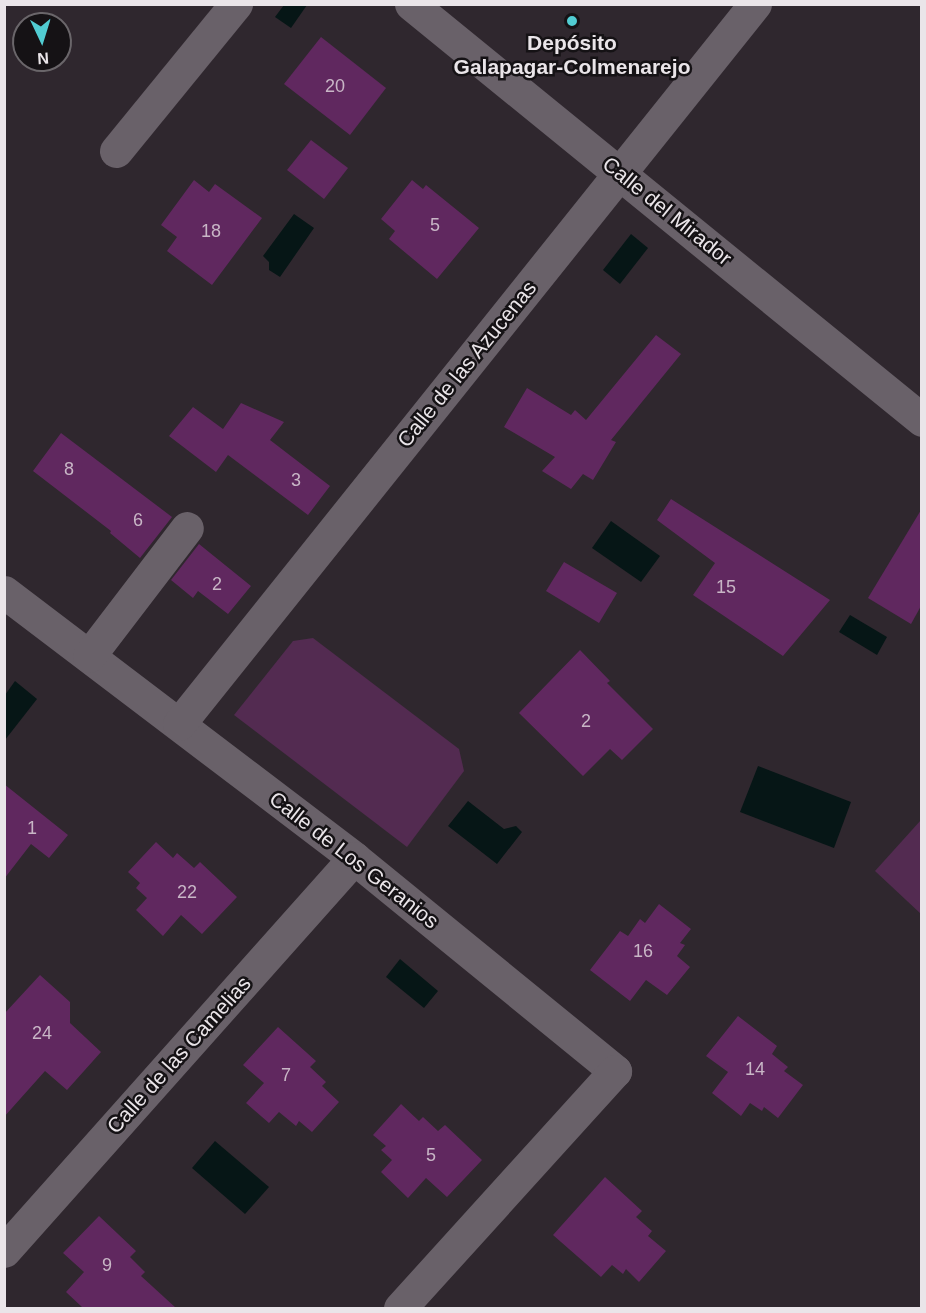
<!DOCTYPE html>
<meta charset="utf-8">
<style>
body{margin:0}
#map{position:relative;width:926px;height:1313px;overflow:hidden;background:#2f272e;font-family:Arial,sans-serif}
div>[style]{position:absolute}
.green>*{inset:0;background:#532b51}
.water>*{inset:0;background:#061616}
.building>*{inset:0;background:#60285f}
.minor>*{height:33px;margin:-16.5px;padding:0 16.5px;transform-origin:16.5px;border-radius:16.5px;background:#696169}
.dots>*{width:16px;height:16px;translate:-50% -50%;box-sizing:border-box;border:3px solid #151215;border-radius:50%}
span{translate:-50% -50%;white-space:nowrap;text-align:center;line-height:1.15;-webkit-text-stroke:5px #151215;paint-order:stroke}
.number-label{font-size:18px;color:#c8b6c6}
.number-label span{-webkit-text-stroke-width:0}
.poi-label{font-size:21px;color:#eae5e9;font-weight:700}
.street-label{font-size:21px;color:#eae5e9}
.frame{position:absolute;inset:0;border:6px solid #eae5e9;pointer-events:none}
.north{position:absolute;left:12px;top:12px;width:60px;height:60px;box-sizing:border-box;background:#151215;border:2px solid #6a666a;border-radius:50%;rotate:176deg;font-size:16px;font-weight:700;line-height:24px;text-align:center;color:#eae5e9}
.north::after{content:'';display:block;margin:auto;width:21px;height:27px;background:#51ccd2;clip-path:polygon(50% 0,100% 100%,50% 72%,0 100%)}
</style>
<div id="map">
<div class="green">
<i style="clip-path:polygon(313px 638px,459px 749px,464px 771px,407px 847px,234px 715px,293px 641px)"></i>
<i style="clip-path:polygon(921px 820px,921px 914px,875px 871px)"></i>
</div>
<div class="water">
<i style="clip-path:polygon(284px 5px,307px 5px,291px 28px,275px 17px)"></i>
<i style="clip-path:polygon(294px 214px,314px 228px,280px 277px,269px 270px,269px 262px,263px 256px)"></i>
<i style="clip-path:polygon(631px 234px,648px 248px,620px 284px,603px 270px)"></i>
<i style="clip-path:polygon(611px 521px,660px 556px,641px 582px,592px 548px)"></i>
<i style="clip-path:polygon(850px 615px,887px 637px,877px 655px,839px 632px)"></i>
<i style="clip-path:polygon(15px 681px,37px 699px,5px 740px,5px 695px)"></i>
<i style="clip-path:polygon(758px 766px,851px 802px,834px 848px,740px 812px)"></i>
<i style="clip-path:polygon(468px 801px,504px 829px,516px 826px,522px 832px,497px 864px,448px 826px)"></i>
<i style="clip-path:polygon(400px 959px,438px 991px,424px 1008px,386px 977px)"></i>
<i style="clip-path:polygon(215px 1141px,269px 1187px,245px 1214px,192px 1168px)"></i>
</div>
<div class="building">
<i style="clip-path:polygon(321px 37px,386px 88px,350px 135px,284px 84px)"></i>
<i style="clip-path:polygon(311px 140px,348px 168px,324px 199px,287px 170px)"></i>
<i style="clip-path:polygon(194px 180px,209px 192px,215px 184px,262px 218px,212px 285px,167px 251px,177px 237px,161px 225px)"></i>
<i style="clip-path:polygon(412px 180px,423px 189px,426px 185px,479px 228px,437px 279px,389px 239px,395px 231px,381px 219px)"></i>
<i style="clip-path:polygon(656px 335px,681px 354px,611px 440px,616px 442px,593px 480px,583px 474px,571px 489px,542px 471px,555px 457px,504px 427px,527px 388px,571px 415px,575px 410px,586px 420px)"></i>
<i style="clip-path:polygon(241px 403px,284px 422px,270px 440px,330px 486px,308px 515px,228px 455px,216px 472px,169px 436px,193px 407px,223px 429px)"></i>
<i style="clip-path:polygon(61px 433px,172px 517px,140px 558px,110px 533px,111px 531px,33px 471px)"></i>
<i style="clip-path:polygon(671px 499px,830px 600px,783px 656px,693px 595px,715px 563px,657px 520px)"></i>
<i style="clip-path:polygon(921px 510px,921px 606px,911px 624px,868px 598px)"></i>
<i style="clip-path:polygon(199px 544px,251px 586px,228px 614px,198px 591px,193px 598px,171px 580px)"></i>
<i style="clip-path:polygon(564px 562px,617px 593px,599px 623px,546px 591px)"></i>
<i style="clip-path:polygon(580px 650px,610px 681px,607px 683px,653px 729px,622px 760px,610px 749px,583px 776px,519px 713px)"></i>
<i style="clip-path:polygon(4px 784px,68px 835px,49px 858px,31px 844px,4px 879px)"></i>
<i style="clip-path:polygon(156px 842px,173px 858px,177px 853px,194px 868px,200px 862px,237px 897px,202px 934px,181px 915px,163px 936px,136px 910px,147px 898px,136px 888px,140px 883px,128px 872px)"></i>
<i style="clip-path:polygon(659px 904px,691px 929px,680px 943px,685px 945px,677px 956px,690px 967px,667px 995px,646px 980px,630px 1001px,590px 970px,620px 931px,628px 936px,640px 919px,645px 923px)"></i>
<i style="clip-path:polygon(40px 975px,70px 1002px,70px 1023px,101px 1052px,67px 1090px,45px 1071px,4px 1117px,4px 1014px)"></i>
<i style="clip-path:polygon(738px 1016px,777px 1046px,772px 1054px,788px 1067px,784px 1071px,803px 1085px,778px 1118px,764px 1107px,762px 1111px,750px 1103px,741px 1116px,712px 1093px,728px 1072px,706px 1056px)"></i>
<i style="clip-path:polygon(278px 1027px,316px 1061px,310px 1067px,326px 1082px,322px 1086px,339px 1102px,312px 1132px,299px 1121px,296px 1126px,279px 1112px,269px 1123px,246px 1103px,264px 1083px,243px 1065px)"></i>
<i style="clip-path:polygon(401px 1104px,419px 1121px,423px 1117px,438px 1131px,445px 1125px,482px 1160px,447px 1197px,426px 1178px,408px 1198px,381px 1172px,392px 1160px,381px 1150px,386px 1146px,373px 1135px)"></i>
<i style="clip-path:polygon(605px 1177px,642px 1211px,636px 1217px,652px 1231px,648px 1236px,666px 1251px,639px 1282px,626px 1269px,623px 1274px,612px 1265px,601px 1277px,553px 1235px)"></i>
<i style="clip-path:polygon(99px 1216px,136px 1251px,130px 1257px,145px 1272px,141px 1276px,176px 1308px,83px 1308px,66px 1292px,84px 1272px,63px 1253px)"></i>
</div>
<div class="minor">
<i style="left:411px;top:4px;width:659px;rotate:39.15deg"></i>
<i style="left:116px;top:151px;width:190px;rotate:-50.8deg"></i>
<i style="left:4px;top:592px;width:440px;rotate:37.2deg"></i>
<i style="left:354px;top:858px;width:337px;rotate:39.2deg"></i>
<i style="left:615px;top:1071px;width:320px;rotate:132.2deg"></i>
<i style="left:89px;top:656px;width:161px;rotate:-52.6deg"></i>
<i style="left:179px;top:724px;width:922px;rotate:-51.34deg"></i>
<i style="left:4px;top:1251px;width:526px;rotate:-48.31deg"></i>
</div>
<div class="dots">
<i style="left:572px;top:21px;background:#51ccd2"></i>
</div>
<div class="number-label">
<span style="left:335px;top:86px">20</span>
<span style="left:435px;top:225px">5</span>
<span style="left:211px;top:231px">18</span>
<span style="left:69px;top:469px">8</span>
<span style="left:296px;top:480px">3</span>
<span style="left:138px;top:520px">6</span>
<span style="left:217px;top:584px">2</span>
<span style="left:726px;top:587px">15</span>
<span style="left:586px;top:721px">2</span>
<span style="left:32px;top:828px">1</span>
<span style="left:187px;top:892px">22</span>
<span style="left:643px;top:951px">16</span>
<span style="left:42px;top:1033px">24</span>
<span style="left:755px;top:1069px">14</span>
<span style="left:286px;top:1075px">7</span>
<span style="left:431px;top:1155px">5</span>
<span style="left:107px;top:1265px">9</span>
</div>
<div class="poi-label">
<span style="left:572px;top:55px">Depósito<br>Galapagar-Colmenarejo</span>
</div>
<div class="street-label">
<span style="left:667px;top:211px;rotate:39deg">Calle del Mirador</span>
<span style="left:467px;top:364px;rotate:-51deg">Calle de las Azucenas</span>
<span style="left:354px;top:860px;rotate:38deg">Calle de Los Geranios</span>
<span style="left:179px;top:1055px;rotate:-48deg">Calle de las Camelias</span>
</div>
<div class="frame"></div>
<div class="north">N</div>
</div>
